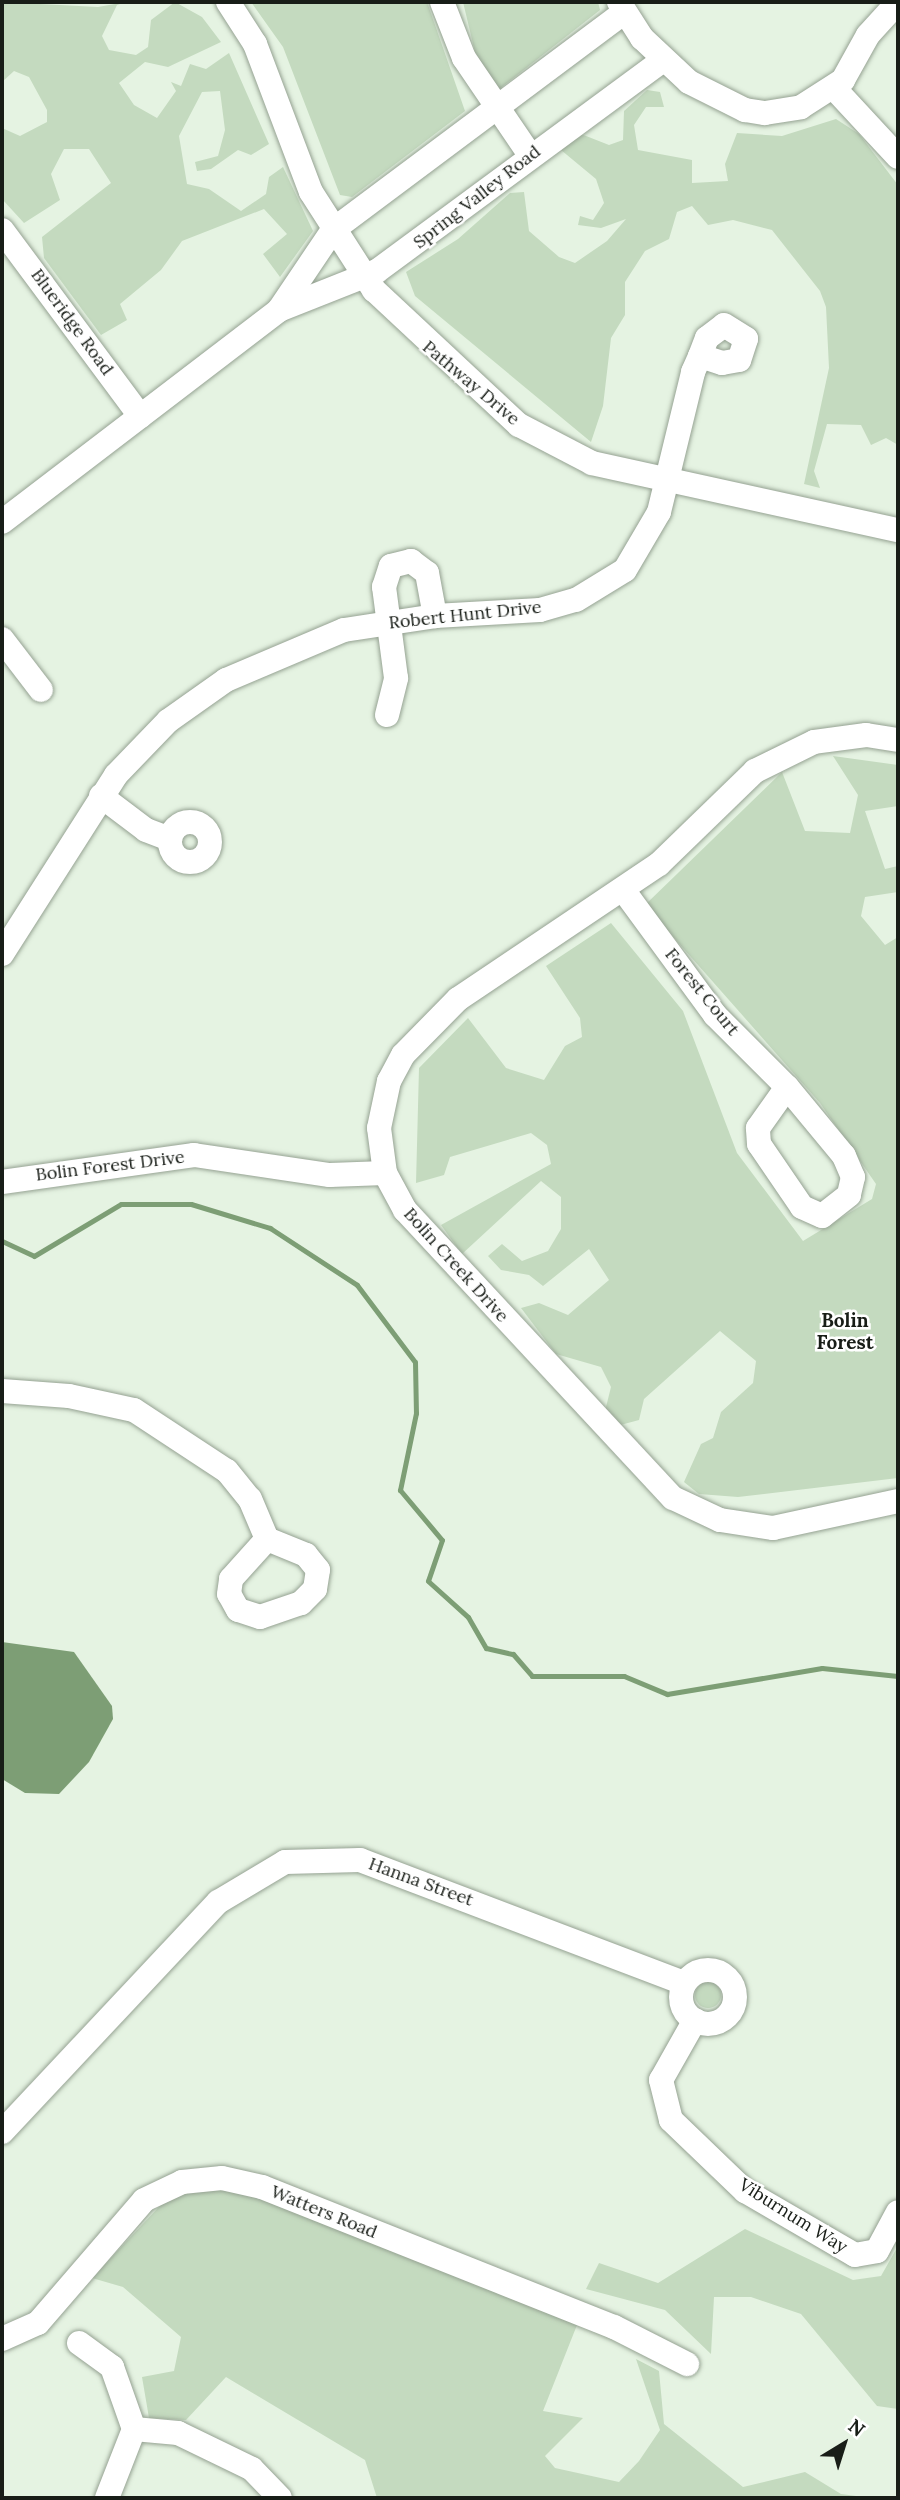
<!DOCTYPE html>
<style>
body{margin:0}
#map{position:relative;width:900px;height:2500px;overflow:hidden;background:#e5f3e2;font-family:Lora,serif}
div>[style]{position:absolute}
.green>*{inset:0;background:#c4dabf}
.round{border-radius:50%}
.water>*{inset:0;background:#7d9e75}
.stream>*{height:5px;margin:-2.5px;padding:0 2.5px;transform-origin:2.5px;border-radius:2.5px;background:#7d9e75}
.roads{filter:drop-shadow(0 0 2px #95a292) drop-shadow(0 0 2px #95a292)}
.minor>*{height:24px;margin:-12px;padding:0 12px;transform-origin:12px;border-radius:12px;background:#fff}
.minor>.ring{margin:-12px;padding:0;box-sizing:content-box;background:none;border:24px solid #fff;border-radius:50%}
span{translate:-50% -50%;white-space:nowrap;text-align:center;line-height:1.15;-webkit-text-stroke:5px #fff;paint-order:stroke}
.street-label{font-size:18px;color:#181d17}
.neighbourhood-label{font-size:19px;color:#181d17;font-weight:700}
.frame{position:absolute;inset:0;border:4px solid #181d17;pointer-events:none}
.north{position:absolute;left:809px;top:2409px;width:70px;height:70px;-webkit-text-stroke:5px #fff;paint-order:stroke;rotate:38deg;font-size:19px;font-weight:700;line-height:28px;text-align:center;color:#181d17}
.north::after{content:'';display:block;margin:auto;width:24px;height:32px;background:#181d17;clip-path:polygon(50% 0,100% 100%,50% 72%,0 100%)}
</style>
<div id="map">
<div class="green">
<i style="clip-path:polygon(2px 2px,98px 7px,126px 2px,117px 5px,102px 36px,109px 50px,136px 55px,148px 47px,151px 20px,175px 2px,202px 17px,221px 42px,168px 67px,145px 62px,119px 83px,134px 105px,157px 118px,176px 91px,171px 82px,181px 86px,190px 64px,206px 69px,229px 53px,269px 144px,251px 155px,238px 150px,211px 169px,197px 171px,195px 162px,218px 156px,225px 130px,220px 91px,202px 92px,179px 136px,187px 184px,209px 189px,241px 211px,266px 194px,269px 177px,283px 167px,313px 231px,280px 277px,263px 254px,287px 234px,264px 209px,182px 241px,161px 270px,120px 304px,127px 320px,101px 335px,44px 258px,42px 237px,111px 183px,89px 149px,64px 149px,51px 174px,60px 200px,24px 223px,2px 199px,2px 128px,20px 136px,47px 122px,47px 110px,29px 77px,14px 71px,2px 82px)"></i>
<i style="clip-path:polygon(251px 2px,427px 2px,465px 111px,352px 197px,340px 195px,283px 47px)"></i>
<i style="clip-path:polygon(463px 2px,598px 2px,600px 10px,498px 90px,475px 52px)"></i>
<i style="clip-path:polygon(647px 90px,660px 92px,664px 107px,646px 107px,634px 125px,638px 150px,692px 160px,692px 183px,728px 181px,725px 164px,737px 133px,782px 136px,836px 119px,859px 134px,898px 185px,898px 445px,886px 438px,871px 445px,861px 425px,827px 424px,814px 471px,820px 488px,804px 484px,829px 368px,826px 307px,820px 291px,772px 230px,733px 220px,708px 225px,692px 206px,677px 212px,669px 239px,645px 251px,625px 282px,625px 315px,611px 338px,603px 406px,591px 442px,415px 296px,406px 272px,458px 239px,510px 193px,524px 192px,529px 231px,559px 257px,575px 263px,607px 241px,626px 219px,601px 228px,578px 225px,580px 216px,593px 220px,604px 203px,596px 179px,561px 150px,581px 134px,609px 145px,623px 140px,624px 111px)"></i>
<i style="clip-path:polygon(833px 756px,898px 765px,898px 806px,865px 811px,885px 869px,898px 866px,898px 892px,865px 897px,861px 916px,885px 945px,898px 937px,898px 1478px,738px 1497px,699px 1494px,684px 1482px,701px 1444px,713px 1438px,721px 1412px,753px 1383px,756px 1361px,720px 1331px,644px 1399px,639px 1420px,613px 1427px,604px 1415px,611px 1387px,601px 1367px,556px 1354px,521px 1308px,539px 1303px,568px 1315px,609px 1280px,589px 1249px,543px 1286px,529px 1275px,501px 1270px,488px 1256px,502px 1244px,522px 1261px,548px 1251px,561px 1229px,561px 1197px,541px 1181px,462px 1254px,441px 1225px,551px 1164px,547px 1145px,531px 1133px,450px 1157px,444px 1175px,416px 1183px,419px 1068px,468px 1018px,506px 1068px,544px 1080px,565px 1046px,582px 1037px,580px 1018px,546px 966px,611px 923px,683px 1011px,737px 1153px,803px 1241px,872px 1199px,876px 1184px,820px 1103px,645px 905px,782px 772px,805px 831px,850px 833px,858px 795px)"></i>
<i class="round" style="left:695px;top:1982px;width:26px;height:26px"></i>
<i style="clip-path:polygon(212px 2179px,577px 2325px,543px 2411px,583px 2418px,545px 2456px,555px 2468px,619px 2482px,639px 2461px,660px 2430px,636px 2359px,659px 2371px,664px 2424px,743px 2487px,805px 2472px,841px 2494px,871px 2498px,377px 2498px,365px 2460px,226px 2377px,186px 2420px,149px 2418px,142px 2377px,174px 2371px,181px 2337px,123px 2287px,92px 2278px,173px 2192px)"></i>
<i style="clip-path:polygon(745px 2229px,853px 2280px,881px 2276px,898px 2246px,898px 2409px,877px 2406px,801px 2314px,751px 2297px,714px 2297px,711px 2354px,665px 2310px,586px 2289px,599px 2263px,658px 2283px)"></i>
</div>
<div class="water">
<i style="clip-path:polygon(2px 1642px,74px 1652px,112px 1706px,113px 1719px,89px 1762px,59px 1794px,25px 1793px,2px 1779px)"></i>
</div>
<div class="stream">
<i style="left:2px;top:1241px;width:35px;rotate:25deg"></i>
<i style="left:34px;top:1256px;width:101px;rotate:-30.9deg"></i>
<i style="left:121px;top:1204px;width:70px"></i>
<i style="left:191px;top:1204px;width:83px;rotate:16.9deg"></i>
<i style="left:270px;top:1228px;width:104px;rotate:33.2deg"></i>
<i style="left:357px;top:1285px;width:96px;rotate:53deg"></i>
<i style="left:415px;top:1362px;width:51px;rotate:88.9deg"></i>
<i style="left:416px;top:1413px;width:79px;rotate:101.7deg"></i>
<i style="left:400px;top:1490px;width:65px;rotate:50deg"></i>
<i style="left:442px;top:1540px;width:43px;rotate:108.9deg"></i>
<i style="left:428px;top:1581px;width:54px;rotate:42deg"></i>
<i style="left:468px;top:1617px;width:36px;rotate:60deg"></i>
<i style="left:486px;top:1648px;width:28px;rotate:13deg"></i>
<i style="left:513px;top:1654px;width:29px;rotate:49deg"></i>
<i style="left:532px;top:1676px;width:92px"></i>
<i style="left:624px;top:1676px;width:47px;rotate:22.7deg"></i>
<i style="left:667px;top:1694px;width:157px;rotate:-9.5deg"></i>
<i style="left:822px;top:1668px;width:76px;rotate:6deg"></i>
</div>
<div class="roads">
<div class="minor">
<i style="left:228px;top:2px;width:50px;rotate:57.3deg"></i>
<i style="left:255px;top:44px;width:158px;rotate:69.3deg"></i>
<i style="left:311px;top:192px;width:117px;rotate:57.3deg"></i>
<i style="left:374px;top:290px;width:198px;rotate:43deg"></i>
<i style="left:519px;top:425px;width:82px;rotate:27.5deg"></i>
<i style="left:592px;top:463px;width:313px;rotate:12.4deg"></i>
<i style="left:442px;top:2px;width:60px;rotate:68.6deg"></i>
<i style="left:464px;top:58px;width:117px;rotate:55.8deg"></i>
<i style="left:619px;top:2px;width:43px;rotate:57.4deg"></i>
<i style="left:642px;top:38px;width:64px;rotate:43.1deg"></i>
<i style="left:689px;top:82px;width:63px;rotate:26.6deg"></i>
<i style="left:745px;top:110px;width:20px;rotate:9deg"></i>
<i style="left:765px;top:113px;width:36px;rotate:-9deg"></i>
<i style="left:801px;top:107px;width:50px;rotate:-32.7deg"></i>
<i style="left:843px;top:80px;width:51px;rotate:-60.9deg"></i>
<i style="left:868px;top:35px;width:45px;rotate:-47.7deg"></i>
<i style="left:834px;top:88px;width:94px;rotate:47.2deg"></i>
<i style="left:2px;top:230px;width:232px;rotate:53.4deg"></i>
<i style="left:279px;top:310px;width:97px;rotate:-56deg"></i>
<i style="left:333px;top:230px;width:364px;rotate:-36.8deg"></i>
<i style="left:2px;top:522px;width:349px;rotate:-37.4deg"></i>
<i style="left:279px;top:310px;width:105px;rotate:-21.7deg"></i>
<i style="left:377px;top:271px;width:355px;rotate:-36.4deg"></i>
<i style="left:2px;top:639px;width:64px;rotate:52.6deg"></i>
<i style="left:387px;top:715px;width:38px;rotate:-76deg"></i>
<i style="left:396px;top:678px;width:92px;rotate:-97.5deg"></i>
<i style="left:384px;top:587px;width:22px;rotate:-72deg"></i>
<i style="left:391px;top:566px;width:21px;rotate:-14deg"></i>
<i style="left:411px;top:561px;width:20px;rotate:37deg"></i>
<i style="left:427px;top:573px;width:44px;rotate:79.5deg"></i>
<i style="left:898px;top:740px;width:32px;rotate:-171deg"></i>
<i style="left:866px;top:735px;width:52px;rotate:172.3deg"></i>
<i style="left:814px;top:742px;width:66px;rotate:153.8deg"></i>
<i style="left:755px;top:771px;width:134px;rotate:135.9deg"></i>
<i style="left:659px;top:864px;width:242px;rotate:146.1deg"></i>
<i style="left:458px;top:999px;width:78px;rotate:134.5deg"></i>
<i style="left:403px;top:1055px;width:30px;rotate:118deg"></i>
<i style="left:389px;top:1081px;width:48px;rotate:102deg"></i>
<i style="left:379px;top:1128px;width:45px;rotate:82.4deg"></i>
<i style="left:385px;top:1173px;width:42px;rotate:61.6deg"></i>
<i style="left:405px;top:1210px;width:393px;rotate:47.1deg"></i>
<i style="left:673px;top:1498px;width:52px;rotate:25.1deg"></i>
<i style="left:720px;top:1520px;width:54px;rotate:8.6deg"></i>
<i style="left:773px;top:1528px;width:128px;rotate:-12.2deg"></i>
<i style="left:101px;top:796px;width:56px;rotate:37.1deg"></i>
<i style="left:146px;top:830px;width:26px;rotate:21deg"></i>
<i class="ring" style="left:170px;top:822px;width:16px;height:16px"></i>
<i style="left:624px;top:891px;width:154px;rotate:53.7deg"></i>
<i style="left:715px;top:1015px;width:102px;rotate:45deg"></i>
<i style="left:787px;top:1087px;width:89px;rotate:50.4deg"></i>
<i style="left:844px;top:1156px;width:23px;rotate:67deg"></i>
<i style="left:853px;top:1177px;width:18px;rotate:103deg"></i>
<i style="left:849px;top:1195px;width:34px;rotate:142deg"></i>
<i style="left:822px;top:1216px;width:22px;rotate:-156deg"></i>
<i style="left:802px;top:1207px;width:76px;rotate:-124.3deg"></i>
<i style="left:759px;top:1144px;width:16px;rotate:-94deg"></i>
<i style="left:758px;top:1128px;width:50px;rotate:-54.7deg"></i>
<i style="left:2px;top:954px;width:212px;rotate:-57.5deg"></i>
<i style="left:116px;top:775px;width:75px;rotate:-46.1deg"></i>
<i style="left:168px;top:721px;width:71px;rotate:-35.3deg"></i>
<i style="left:226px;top:680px;width:128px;rotate:-23deg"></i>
<i style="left:344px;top:630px;width:92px;rotate:-8.7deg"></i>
<i style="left:435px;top:616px;width:105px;rotate:-3.3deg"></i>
<i style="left:540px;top:610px;width:37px;rotate:-16deg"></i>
<i style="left:576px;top:600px;width:57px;rotate:-31.5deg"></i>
<i style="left:625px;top:570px;width:67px;rotate:-59.6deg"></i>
<i style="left:659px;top:512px;width:144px;rotate:-76.3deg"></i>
<i style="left:693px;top:372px;width:17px;rotate:-66deg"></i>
<i style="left:700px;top:356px;width:19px;rotate:-69deg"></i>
<i style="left:707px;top:338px;width:21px;rotate:-37deg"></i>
<i style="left:724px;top:325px;width:26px;rotate:32deg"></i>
<i style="left:746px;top:339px;width:22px;rotate:108deg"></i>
<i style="left:739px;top:360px;width:17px;rotate:170deg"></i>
<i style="left:722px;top:363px;width:23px;rotate:-162deg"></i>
<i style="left:2px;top:1182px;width:194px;rotate:-8deg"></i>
<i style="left:194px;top:1155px;width:137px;rotate:8.4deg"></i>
<i style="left:330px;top:1175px;width:55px;rotate:-2.1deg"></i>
<i style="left:2px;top:1391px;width:67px;rotate:4.3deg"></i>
<i style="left:69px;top:1396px;width:66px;rotate:12.2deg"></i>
<i style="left:134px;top:1410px;width:111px;rotate:33.3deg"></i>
<i style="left:227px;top:1471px;width:36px;rotate:51deg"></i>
<i style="left:250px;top:1499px;width:43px;rotate:67deg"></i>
<i style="left:267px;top:1539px;width:42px;rotate:22.3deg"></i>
<i style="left:306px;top:1555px;width:19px;rotate:51deg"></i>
<i style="left:318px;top:1570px;width:19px;rotate:99deg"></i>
<i style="left:315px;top:1589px;width:20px;rotate:135deg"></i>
<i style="left:301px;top:1603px;width:43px;rotate:161.1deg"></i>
<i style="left:260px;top:1617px;width:23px;rotate:-162deg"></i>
<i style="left:238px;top:1610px;width:18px;rotate:-119deg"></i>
<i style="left:229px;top:1594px;width:15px;rotate:-82deg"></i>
<i style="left:231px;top:1579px;width:54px;rotate:-48deg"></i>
<i class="ring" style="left:681px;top:1970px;width:30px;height:30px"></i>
<i style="left:695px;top:2020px;width:69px;rotate:119.5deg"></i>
<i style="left:661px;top:2080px;width:41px;rotate:76deg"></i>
<i style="left:671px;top:2120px;width:103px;rotate:43.8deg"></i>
<i style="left:745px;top:2191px;width:127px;rotate:30.2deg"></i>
<i style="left:855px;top:2255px;width:22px;rotate:-10deg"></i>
<i style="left:877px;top:2251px;width:44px;rotate:-61.7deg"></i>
<i style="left:2px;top:2132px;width:316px;rotate:-46.8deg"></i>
<i style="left:218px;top:1902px;width:78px;rotate:-30.8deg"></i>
<i style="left:285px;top:1862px;width:75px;rotate:-1.5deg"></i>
<i style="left:360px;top:1860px;width:347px;rotate:20.8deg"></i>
<i style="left:2px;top:2339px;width:39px;rotate:-24deg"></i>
<i style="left:38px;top:2323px;width:162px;rotate:-49.2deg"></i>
<i style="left:144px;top:2200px;width:42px;rotate:-25.3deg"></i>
<i style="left:182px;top:2182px;width:40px;rotate:-5.7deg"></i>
<i style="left:222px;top:2178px;width:41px;rotate:12.7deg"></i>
<i style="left:262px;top:2187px;width:379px;rotate:21.7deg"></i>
<i style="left:614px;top:2327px;width:82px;rotate:26.9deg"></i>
<i style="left:79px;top:2343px;width:41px;rotate:36deg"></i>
<i style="left:112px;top:2367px;width:66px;rotate:70.5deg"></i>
<i style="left:107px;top:2498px;width:74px;rotate:-68.6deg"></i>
<i style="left:134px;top:2429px;width:44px;rotate:5.2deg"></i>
<i style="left:178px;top:2433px;width:82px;rotate:25.9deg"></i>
<i style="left:252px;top:2469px;width:40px;rotate:46deg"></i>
</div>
</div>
<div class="street-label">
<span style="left:477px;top:197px;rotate:-38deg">Spring Valley Road</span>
<span style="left:72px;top:322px;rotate:54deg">Blueridge Road</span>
<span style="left:471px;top:383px;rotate:40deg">Pathway Drive</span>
<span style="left:465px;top:615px;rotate:-6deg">Robert Hunt Drive</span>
<span style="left:702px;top:992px;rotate:51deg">Forest Court</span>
<span style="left:110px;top:1166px;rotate:-7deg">Bolin Forest Drive</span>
<span style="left:456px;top:1265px;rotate:48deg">Bolin Creek Drive</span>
<span style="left:421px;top:1882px;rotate:20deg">Hanna Street</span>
<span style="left:324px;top:2212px;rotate:22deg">Watters Road</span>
<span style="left:793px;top:2216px;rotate:32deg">Viburnum Way</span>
</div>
<div class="neighbourhood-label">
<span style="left:845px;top:1332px">Bolin<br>Forest</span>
</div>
<div class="frame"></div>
<div class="north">N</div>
</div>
